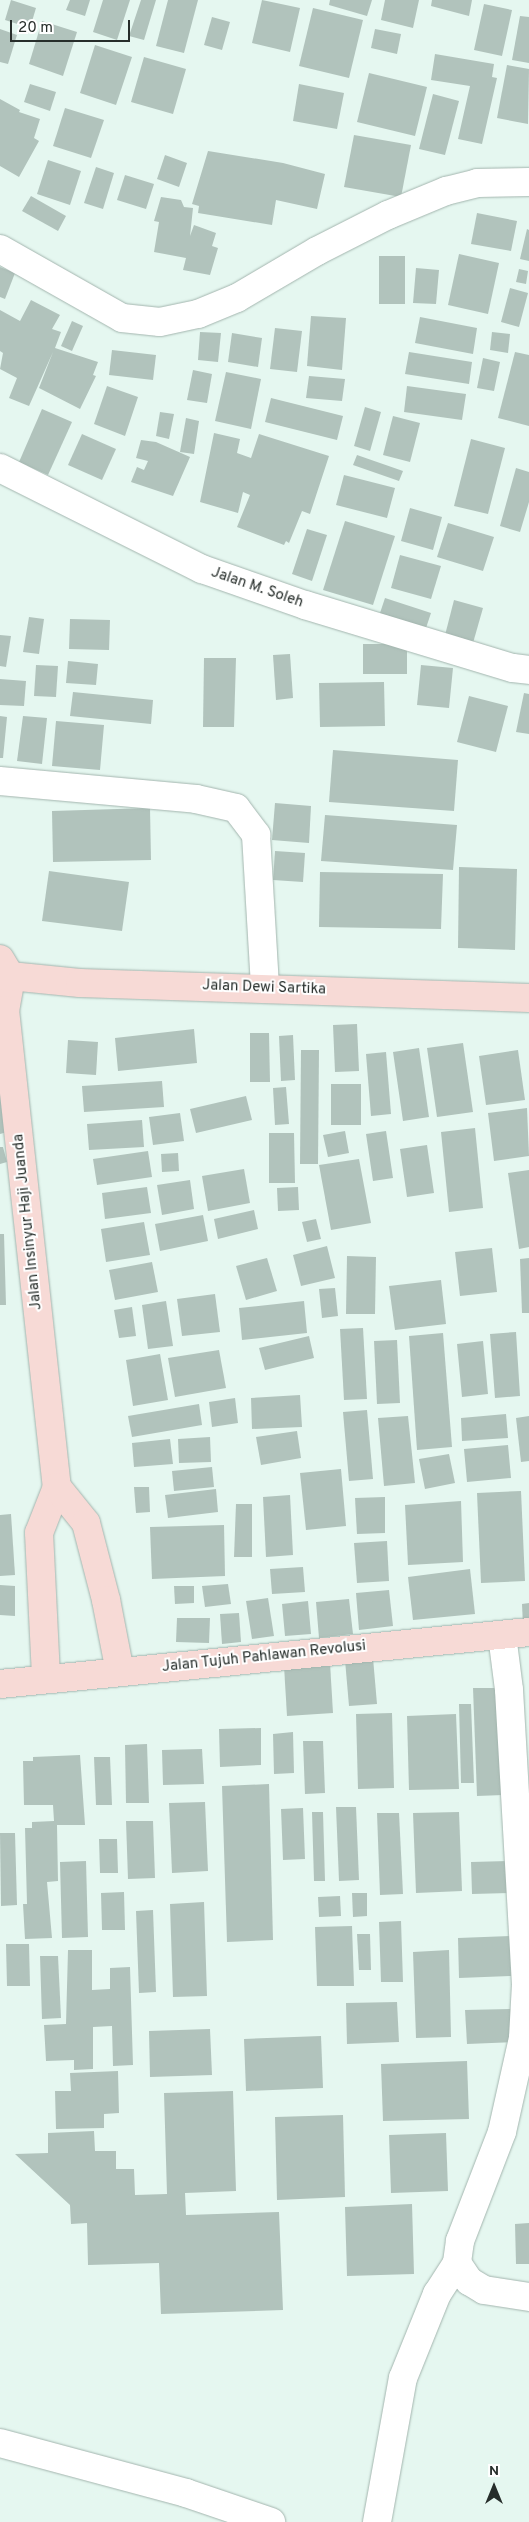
<!DOCTYPE html>
<style>
body{margin:0}
#map{position:relative;width:529px;height:2522px;overflow:hidden;background:#e5f7f0;font-family:Overpass,sans-serif}
div>[style]{position:absolute}
.building>*{inset:0;background:#b1c3bc}
.roads{filter:drop-shadow(0 0 1px #a3b5ae) drop-shadow(0 0 1px #a3b5ae)}
.street>*{height:28px;margin:-14px;padding:0 14px;transform-origin:14px;border-radius:14px;background:#fff}
.secondary>*{height:28px;margin:-14px;padding:0 14px;transform-origin:14px;border-radius:14px;background:#f7dad6}
span{translate:-50% -50%;white-space:nowrap;text-align:center;line-height:1.15;-webkit-text-stroke:4px #fff;paint-order:stroke}
.street-label{font-size:15px;color:#272e2b}
.north{position:absolute;left:469px;top:2462px;width:50px;height:50px;-webkit-text-stroke:4px #fff;paint-order:stroke;rotate:0deg;font-size:14px;font-weight:700;line-height:20px;text-align:center;color:#272e2b}
.north::after{content:'';display:block;margin:auto;width:18px;height:22px;background:#272e2b;clip-path:polygon(50% 0,100% 100%,50% 72%,0 100%)}
.scale{position:absolute;left:10px;top:20px;width:120px;height:22px;box-sizing:border-box;border:2px solid #272e2b;border-top:0;padding-left:6px;font-size:15px;line-height:18px;white-space:nowrap;color:#272e2b;-webkit-text-stroke:4px #fff;paint-order:stroke}
</style>
<div id="map">
<div class="building">
<i style="clip-path:polygon(11px 0,36px 8px,30px 28px,5px 20px)"></i>
<i style="clip-path:polygon(70px 0,90px 0,85px 16px,66px 10px)"></i>
<i style="clip-path:polygon(103px 0,130px 0,117px 40px,93px 32px)"></i>
<i style="clip-path:polygon(141px 0,156px 0,144px 40px,129px 36px)"></i>
<i style="clip-path:polygon(168px 0,198px 0,184px 53px,156px 46px)"></i>
<i style="clip-path:polygon(262px 0,300px 8px,290px 52px,252px 43px)"></i>
<i style="clip-path:polygon(330px 0,372px 0,367px 16px,329px 5px)"></i>
<i style="clip-path:polygon(385px 0,419px 0,413px 28px,381px 20px)"></i>
<i style="clip-path:polygon(432px 0,472px 0,469px 16px,431px 6px)"></i>
<i style="clip-path:polygon(484px 4px,512px 10px,502px 56px,474px 50px)"></i>
<i style="clip-path:polygon(313px 8px,363px 20px,349px 78px,299px 66px)"></i>
<i style="clip-path:polygon(520px 16px,529px 17px,529px 63px,512px 60px)"></i>
<i style="clip-path:polygon(212px 17px,230px 22px,222px 50px,204px 45px)"></i>
<i style="clip-path:polygon(42px 21px,77px 32px,63px 76px,29px 64px)"></i>
<i style="clip-path:polygon(0 29px,17px 35px,8px 64px,0 62px)"></i>
<i style="clip-path:polygon(375px 29px,401px 34px,397px 54px,371px 48px)"></i>
<i style="clip-path:polygon(95px 45px,132px 57px,116px 105px,80px 93px)"></i>
<i style="clip-path:polygon(435px 54px,494px 64px,492px 77px,497px 78px,482px 144px,458px 139px,470px 86px,431px 80px)"></i>
<i style="clip-path:polygon(144px 57px,186px 69px,173px 114px,131px 102px)"></i>
<i style="clip-path:polygon(507px 65px,529px 69px,528px 124px,497px 118px)"></i>
<i style="clip-path:polygon(369px 73px,427px 87px,415px 136px,357px 122px)"></i>
<i style="clip-path:polygon(30px 84px,56px 92px,50px 111px,24px 102px)"></i>
<i style="clip-path:polygon(299px 84px,344px 93px,337px 129px,293px 121px)"></i>
<i style="clip-path:polygon(433px 94px,459px 101px,445px 155px,419px 149px)"></i>
<i style="clip-path:polygon(0 99px,20px 110px,19px 112px,40px 119px,34px 138px,39px 141px,19px 177px,0 166px)"></i>
<i style="clip-path:polygon(65px 108px,104px 120px,91px 158px,53px 146px)"></i>
<i style="clip-path:polygon(354px 135px,411px 145px,401px 197px,344px 187px)"></i>
<i style="clip-path:polygon(208px 151px,283px 163px,325px 174px,317px 209px,276px 200px,272px 225px,198px 213px,199px 206px,192px 204px)"></i>
<i style="clip-path:polygon(165px 155px,187px 163px,179px 187px,157px 179px)"></i>
<i style="clip-path:polygon(48px 160px,81px 171px,70px 205px,37px 194px)"></i>
<i style="clip-path:polygon(96px 167px,114px 173px,103px 209px,84px 203px)"></i>
<i style="clip-path:polygon(125px 175px,154px 184px,146px 209px,117px 200px)"></i>
<i style="clip-path:polygon(31px 196px,66px 216px,58px 231px,22px 211px)"></i>
<i style="clip-path:polygon(161px 197px,181px 200px,184px 207px,193px 208px,190px 236px,194px 225px,216px 233px,212px 246px,218px 248px,210px 275px,183px 270px,186px 258px,154px 252px,159px 222px,154px 221px)"></i>
<i style="clip-path:polygon(477px 213px,517px 221px,511px 251px,471px 244px)"></i>
<i style="clip-path:polygon(527px 229px,529px 230px,529px 261px,520px 259px)"></i>
<i style="clip-path:polygon(459px 254px,499px 263px,488px 314px,448px 305px)"></i>
<i style="clip-path:polygon(379px 256px,405px 256px,405px 304px,379px 304px)"></i>
<i style="clip-path:polygon(0 267px,15px 273px,5px 299px,0 297px)"></i>
<i style="clip-path:polygon(416px 268px,439px 270px,436px 304px,413px 303px)"></i>
<i style="clip-path:polygon(519px 269px,528px 271px,526px 284px,516px 282px)"></i>
<i style="clip-path:polygon(510px 288px,528px 293px,519px 327px,501px 322px)"></i>
<i style="clip-path:polygon(31px 300px,60px 315px,52px 329px,61px 332px,55px 348px,98px 362px,93px 375px,96px 376px,80px 409px,39px 388px,53px 352px,29px 406px,9px 398px,17px 378px,0 369px,3px 353px,0 351px,0 310px,20px 321px)"></i>
<i style="clip-path:polygon(311px 316px,346px 318px,342px 370px,307px 366px)"></i>
<i style="clip-path:polygon(420px 317px,477px 328px,473px 354px,415px 343px)"></i>
<i style="clip-path:polygon(72px 321px,83px 326px,72px 351px,61px 346px)"></i>
<i style="clip-path:polygon(275px 328px,302px 331px,297px 372px,270px 369px)"></i>
<i style="clip-path:polygon(200px 332px,221px 333px,218px 362px,198px 360px)"></i>
<i style="clip-path:polygon(492px 332px,510px 334px,508px 353px,490px 350px)"></i>
<i style="clip-path:polygon(232px 333px,262px 338px,258px 367px,228px 362px)"></i>
<i style="clip-path:polygon(112px 350px,156px 355px,153px 380px,109px 375px)"></i>
<i style="clip-path:polygon(409px 352px,472px 362px,469px 384px,405px 374px)"></i>
<i style="clip-path:polygon(515px 352px,529px 355px,529px 426px,498px 418px)"></i>
<i style="clip-path:polygon(483px 358px,500px 362px,494px 391px,477px 388px)"></i>
<i style="clip-path:polygon(193px 370px,212px 374px,207px 403px,187px 400px)"></i>
<i style="clip-path:polygon(226px 372px,261px 379px,251px 429px,215px 421px)"></i>
<i style="clip-path:polygon(309px 376px,345px 379px,342px 401px,306px 398px)"></i>
<i style="clip-path:polygon(107px 386px,138px 397px,125px 436px,94px 424px)"></i>
<i style="clip-path:polygon(407px 386px,466px 394px,462px 420px,404px 412px)"></i>
<i style="clip-path:polygon(271px 398px,343px 416px,337px 440px,265px 422px)"></i>
<i style="clip-path:polygon(365px 407px,381px 412px,370px 451px,354px 446px)"></i>
<i style="clip-path:polygon(42px 409px,72px 422px,48px 475px,19px 462px)"></i>
<i style="clip-path:polygon(160px 412px,174px 414px,169px 439px,156px 436px)"></i>
<i style="clip-path:polygon(393px 416px,420px 423px,410px 462px,383px 455px)"></i>
<i style="clip-path:polygon(186px 418px,199px 421px,194px 454px,180px 452px)"></i>
<i style="clip-path:polygon(214px 433px,240px 439px,237px 453px,251px 458px,259px 434px,329px 456px,310px 514px,302px 511px,289px 543px,286px 541px,284px 545px,237px 527px,250px 495px,243px 492px,238px 513px,200px 502px)"></i>
<i style="clip-path:polygon(82px 434px,116px 449px,102px 480px,68px 465px)"></i>
<i style="clip-path:polygon(471px 439px,505px 448px,488px 514px,454px 506px)"></i>
<i style="clip-path:polygon(141px 440px,156px 442px,190px 457px,173px 496px,131px 482px,137px 467px,144px 470px,148px 461px,136px 458px)"></i>
<i style="clip-path:polygon(357px 455px,403px 471px,399px 481px,353px 465px)"></i>
<i style="clip-path:polygon(516px 468px,529px 472px,529px 502px,520px 532px,500px 526px)"></i>
<i style="clip-path:polygon(344px 475px,395px 488px,387px 518px,336px 505px)"></i>
<i style="clip-path:polygon(410px 508px,442px 517px,433px 550px,401px 541px)"></i>
<i style="clip-path:polygon(345px 521px,395px 536px,373px 605px,323px 590px)"></i>
<i style="clip-path:polygon(448px 523px,494px 537px,483px 571px,437px 557px)"></i>
<i style="clip-path:polygon(307px 529px,327px 535px,312px 581px,292px 574px)"></i>
<i style="clip-path:polygon(400px 555px,441px 566px,431px 599px,391px 588px)"></i>
<i style="clip-path:polygon(385px 598px,431px 613px,423px 637px,377px 622px)"></i>
<i style="clip-path:polygon(454px 600px,483px 608px,471px 650px,443px 643px)"></i>
<i style="clip-path:polygon(29px 617px,44px 619px,39px 654px,23px 652px)"></i>
<i style="clip-path:polygon(70px 619px,110px 620px,109px 650px,69px 649px)"></i>
<i style="clip-path:polygon(0 635px,11px 636px,6px 667px,0 666px)"></i>
<i style="clip-path:polygon(363px 644px,407px 644px,407px 674px,363px 674px)"></i>
<i style="clip-path:polygon(290px 654px,293px 698px,276px 700px,273px 655px)"></i>
<i style="clip-path:polygon(204px 658px,236px 658px,234px 727px,203px 727px)"></i>
<i style="clip-path:polygon(68px 661px,98px 664px,96px 685px,66px 683px)"></i>
<i style="clip-path:polygon(36px 665px,58px 666px,56px 697px,34px 696px)"></i>
<i style="clip-path:polygon(421px 665px,453px 668px,449px 708px,417px 705px)"></i>
<i style="clip-path:polygon(0 679px,26px 681px,24px 706px,0 705px)"></i>
<i style="clip-path:polygon(384px 682px,385px 726px,320px 727px,319px 683px)"></i>
<i style="clip-path:polygon(73px 692px,153px 700px,151px 724px,70px 716px)"></i>
<i style="clip-path:polygon(524px 693px,529px 694px,529px 734px,516px 732px)"></i>
<i style="clip-path:polygon(469px 696px,508px 706px,496px 752px,457px 742px)"></i>
<i style="clip-path:polygon(0 716px,7px 717px,3px 758px,0 758px)"></i>
<i style="clip-path:polygon(23px 716px,47px 718px,42px 764px,17px 761px)"></i>
<i style="clip-path:polygon(56px 721px,104px 725px,100px 770px,52px 766px)"></i>
<i style="clip-path:polygon(333px 750px,458px 760px,454px 811px,329px 802px)"></i>
<i style="clip-path:polygon(275px 803px,311px 806px,309px 843px,272px 840px)"></i>
<i style="clip-path:polygon(150px 808px,151px 860px,53px 862px,52px 811px)"></i>
<i style="clip-path:polygon(325px 815px,457px 825px,453px 870px,321px 861px)"></i>
<i style="clip-path:polygon(275px 851px,305px 853px,303px 882px,273px 880px)"></i>
<i style="clip-path:polygon(459px 867px,517px 869px,515px 950px,458px 948px)"></i>
<i style="clip-path:polygon(49px 871px,129px 882px,122px 931px,42px 921px)"></i>
<i style="clip-path:polygon(320px 872px,443px 874px,441px 929px,319px 927px)"></i>
<i style="clip-path:polygon(357px 1024px,359px 1071px,335px 1072px,333px 1025px)"></i>
<i style="clip-path:polygon(194px 1029px,197px 1063px,118px 1071px,115px 1038px)"></i>
<i style="clip-path:polygon(250px 1033px,269px 1033px,270px 1082px,250px 1082px)"></i>
<i style="clip-path:polygon(293px 1035px,295px 1080px,281px 1081px,279px 1036px)"></i>
<i style="clip-path:polygon(68px 1040px,98px 1042px,96px 1075px,66px 1073px)"></i>
<i style="clip-path:polygon(463px 1043px,473px 1112px,437px 1117px,427px 1048px)"></i>
<i style="clip-path:polygon(419px 1048px,429px 1117px,403px 1121px,393px 1052px)"></i>
<i style="clip-path:polygon(301px 1050px,319px 1050px,318px 1164px,300px 1164px)"></i>
<i style="clip-path:polygon(518px 1050px,525px 1100px,486px 1105px,479px 1056px)"></i>
<i style="clip-path:polygon(386px 1052px,391px 1114px,371px 1116px,366px 1054px)"></i>
<i style="clip-path:polygon(162px 1081px,164px 1107px,84px 1112px,82px 1086px)"></i>
<i style="clip-path:polygon(331px 1084px,361px 1084px,361px 1125px,331px 1125px)"></i>
<i style="clip-path:polygon(286px 1087px,289px 1124px,275px 1125px,273px 1088px)"></i>
<i style="clip-path:polygon(0 1094px,11px 1131px,0 1134px)"></i>
<i style="clip-path:polygon(246px 1096px,252px 1120px,196px 1133px,190px 1109px)"></i>
<i style="clip-path:polygon(527px 1108px,529px 1156px,494px 1161px,488px 1113px)"></i>
<i style="clip-path:polygon(180px 1113px,184px 1141px,153px 1145px,149px 1117px)"></i>
<i style="clip-path:polygon(142px 1120px,144px 1147px,89px 1150px,87px 1124px)"></i>
<i style="clip-path:polygon(475px 1128px,483px 1208px,449px 1212px,441px 1132px)"></i>
<i style="clip-path:polygon(345px 1131px,349px 1153px,328px 1157px,323px 1135px)"></i>
<i style="clip-path:polygon(386px 1131px,393px 1178px,373px 1181px,366px 1134px)"></i>
<i style="clip-path:polygon(269px 1133px,294px 1133px,295px 1183px,269px 1183px)"></i>
<i style="clip-path:polygon(427px 1145px,434px 1193px,407px 1197px,400px 1149px)"></i>
<i style="clip-path:polygon(0 1147px,3px 1147px,7px 1162px,0 1164px)"></i>
<i style="clip-path:polygon(148px 1151px,152px 1177px,97px 1185px,93px 1159px)"></i>
<i style="clip-path:polygon(178px 1153px,179px 1171px,162px 1172px,161px 1154px)"></i>
<i style="clip-path:polygon(359px 1159px,371px 1223px,331px 1230px,319px 1165px)"></i>
<i style="clip-path:polygon(244px 1169px,250px 1203px,208px 1211px,202px 1176px)"></i>
<i style="clip-path:polygon(529px 1170px,529px 1247px,519px 1249px,508px 1173px)"></i>
<i style="clip-path:polygon(190px 1180px,194px 1209px,162px 1215px,157px 1185px)"></i>
<i style="clip-path:polygon(147px 1187px,151px 1213px,105px 1219px,102px 1193px)"></i>
<i style="clip-path:polygon(298px 1187px,299px 1210px,278px 1211px,277px 1188px)"></i>
<i style="clip-path:polygon(254px 1210px,258px 1229px,218px 1239px,214px 1219px)"></i>
<i style="clip-path:polygon(203px 1215px,208px 1241px,160px 1251px,155px 1224px)"></i>
<i style="clip-path:polygon(316px 1219px,321px 1239px,307px 1242px,302px 1222px)"></i>
<i style="clip-path:polygon(144px 1222px,150px 1255px,106px 1262px,101px 1229px)"></i>
<i style="clip-path:polygon(0 1234px,4px 1234px,6px 1305px,0 1305px)"></i>
<i style="clip-path:polygon(327px 1246px,335px 1278px,301px 1286px,293px 1255px)"></i>
<i style="clip-path:polygon(492px 1248px,497px 1292px,460px 1296px,455px 1252px)"></i>
<i style="clip-path:polygon(347px 1256px,376px 1257px,375px 1314px,346px 1314px)"></i>
<i style="clip-path:polygon(267px 1258px,277px 1291px,246px 1300px,236px 1266px)"></i>
<i style="clip-path:polygon(529px 1258px,529px 1313px,522px 1313px,520px 1259px)"></i>
<i style="clip-path:polygon(152px 1262px,158px 1292px,115px 1300px,109px 1270px)"></i>
<i style="clip-path:polygon(441px 1280px,446px 1324px,395px 1330px,389px 1286px)"></i>
<i style="clip-path:polygon(335px 1288px,338px 1316px,322px 1318px,319px 1289px)"></i>
<i style="clip-path:polygon(215px 1294px,220px 1332px,182px 1336px,177px 1299px)"></i>
<i style="clip-path:polygon(166px 1301px,173px 1346px,148px 1349px,142px 1305px)"></i>
<i style="clip-path:polygon(304px 1301px,307px 1333px,242px 1340px,239px 1308px)"></i>
<i style="clip-path:polygon(132px 1307px,136px 1336px,119px 1338px,114px 1310px)"></i>
<i style="clip-path:polygon(363px 1328px,367px 1399px,344px 1400px,340px 1329px)"></i>
<i style="clip-path:polygon(516px 1332px,520px 1396px,495px 1398px,490px 1334px)"></i>
<i style="clip-path:polygon(443px 1333px,452px 1447px,417px 1450px,409px 1336px)"></i>
<i style="clip-path:polygon(309px 1336px,314px 1358px,265px 1370px,259px 1348px)"></i>
<i style="clip-path:polygon(397px 1340px,400px 1403px,377px 1404px,374px 1341px)"></i>
<i style="clip-path:polygon(483px 1341px,488px 1394px,462px 1397px,457px 1344px)"></i>
<i style="clip-path:polygon(219px 1350px,226px 1388px,175px 1397px,168px 1358px)"></i>
<i style="clip-path:polygon(160px 1354px,168px 1400px,133px 1406px,126px 1360px)"></i>
<i style="clip-path:polygon(300px 1395px,302px 1427px,252px 1429px,251px 1398px)"></i>
<i style="clip-path:polygon(235px 1398px,238px 1423px,212px 1427px,209px 1402px)"></i>
<i style="clip-path:polygon(199px 1404px,202px 1425px,132px 1437px,128px 1416px)"></i>
<i style="clip-path:polygon(367px 1410px,373px 1479px,349px 1481px,343px 1412px)"></i>
<i style="clip-path:polygon(506px 1414px,508px 1438px,462px 1441px,461px 1418px)"></i>
<i style="clip-path:polygon(408px 1416px,415px 1483px,384px 1486px,378px 1418px)"></i>
<i style="clip-path:polygon(529px 1416px,529px 1461px,521px 1462px,516px 1418px)"></i>
<i style="clip-path:polygon(297px 1431px,301px 1458px,261px 1465px,256px 1437px)"></i>
<i style="clip-path:polygon(210px 1437px,211px 1462px,179px 1463px,178px 1439px)"></i>
<i style="clip-path:polygon(170px 1439px,173px 1464px,134px 1467px,132px 1443px)"></i>
<i style="clip-path:polygon(508px 1445px,511px 1478px,467px 1482px,464px 1449px)"></i>
<i style="clip-path:polygon(449px 1454px,455px 1483px,425px 1489px,419px 1459px)"></i>
<i style="clip-path:polygon(212px 1467px,214px 1487px,174px 1491px,172px 1471px)"></i>
<i style="clip-path:polygon(341px 1469px,346px 1526px,306px 1530px,300px 1473px)"></i>
<i style="clip-path:polygon(134px 1487px,149px 1487px,150px 1512px,136px 1513px)"></i>
<i style="clip-path:polygon(216px 1489px,218px 1512px,168px 1518px,165px 1495px)"></i>
<i style="clip-path:polygon(521px 1491px,525px 1581px,481px 1583px,477px 1493px)"></i>
<i style="clip-path:polygon(290px 1495px,293px 1555px,266px 1557px,263px 1497px)"></i>
<i style="clip-path:polygon(385px 1497px,385px 1533px,357px 1534px,355px 1498px)"></i>
<i style="clip-path:polygon(461px 1501px,463px 1562px,408px 1565px,405px 1505px)"></i>
<i style="clip-path:polygon(236px 1504px,252px 1504px,252px 1557px,234px 1557px)"></i>
<i style="clip-path:polygon(11px 1514px,15px 1575px,0 1576px,0 1515px)"></i>
<i style="clip-path:polygon(224px 1525px,225px 1576px,152px 1579px,150px 1527px)"></i>
<i style="clip-path:polygon(387px 1541px,389px 1581px,357px 1583px,354px 1543px)"></i>
<i style="clip-path:polygon(303px 1567px,305px 1592px,272px 1594px,270px 1569px)"></i>
<i style="clip-path:polygon(470px 1569px,475px 1614px,413px 1620px,408px 1577px)"></i>
<i style="clip-path:polygon(228px 1584px,231px 1604px,205px 1607px,202px 1586px)"></i>
<i style="clip-path:polygon(0 1585px,15px 1586px,15px 1616px,0 1615px)"></i>
<i style="clip-path:polygon(174px 1586px,194px 1586px,194px 1603px,175px 1604px)"></i>
<i style="clip-path:polygon(389px 1590px,393px 1626px,359px 1630px,356px 1593px)"></i>
<i style="clip-path:polygon(268px 1598px,274px 1636px,252px 1639px,246px 1601px)"></i>
<i style="clip-path:polygon(349px 1599px,353px 1634px,319px 1638px,316px 1602px)"></i>
<i style="clip-path:polygon(308px 1601px,311px 1634px,285px 1636px,282px 1604px)"></i>
<i style="clip-path:polygon(529px 1603px,529px 1625px,523px 1626px,522px 1604px)"></i>
<i style="clip-path:polygon(239px 1613px,241px 1642px,222px 1644px,220px 1614px)"></i>
<i style="clip-path:polygon(177px 1618px,210px 1618px,209px 1643px,176px 1642px)"></i>
<i style="clip-path:polygon(373px 1658px,377px 1704px,349px 1706px,345px 1660px)"></i>
<i style="clip-path:polygon(330px 1663px,333px 1713px,287px 1716px,284px 1666px)"></i>
<i style="clip-path:polygon(473px 1688px,500px 1688px,503px 1795px,477px 1796px)"></i>
<i style="clip-path:polygon(459px 1704px,471px 1704px,474px 1783px,461px 1783px)"></i>
<i style="clip-path:polygon(392px 1713px,394px 1788px,358px 1789px,356px 1714px)"></i>
<i style="clip-path:polygon(456px 1714px,459px 1789px,409px 1790px,407px 1716px)"></i>
<i style="clip-path:polygon(261px 1728px,261px 1765px,220px 1767px,219px 1729px)"></i>
<i style="clip-path:polygon(293px 1732px,294px 1773px,274px 1774px,273px 1734px)"></i>
<i style="clip-path:polygon(303px 1741px,323px 1741px,325px 1793px,305px 1794px)"></i>
<i style="clip-path:polygon(147px 1744px,149px 1803px,126px 1803px,125px 1745px)"></i>
<i style="clip-path:polygon(202px 1749px,204px 1784px,163px 1785px,162px 1750px)"></i>
<i style="clip-path:polygon(80px 1755px,85px 1825px,57px 1825px,58px 1881px,47px 1882px,52px 1938px,25px 1939px,23px 1904px,27px 1904px,25px 1828px,32px 1828px,32px 1822px,54px 1821px,53px 1805px,24px 1805px,23px 1761px,33px 1761px,33px 1757px)"></i>
<i style="clip-path:polygon(94px 1757px,110px 1757px,112px 1805px,96px 1805px)"></i>
<i style="clip-path:polygon(269px 1784px,273px 1940px,227px 1942px,222px 1786px)"></i>
<i style="clip-path:polygon(205px 1802px,208px 1871px,172px 1873px,169px 1803px)"></i>
<i style="clip-path:polygon(336px 1807px,356px 1807px,359px 1880px,339px 1881px)"></i>
<i style="clip-path:polygon(303px 1808px,305px 1859px,283px 1860px,281px 1809px)"></i>
<i style="clip-path:polygon(312px 1812px,323px 1812px,325px 1881px,314px 1881px)"></i>
<i style="clip-path:polygon(459px 1812px,462px 1891px,416px 1893px,413px 1813px)"></i>
<i style="clip-path:polygon(377px 1813px,399px 1813px,403px 1894px,380px 1895px)"></i>
<i style="clip-path:polygon(126px 1821px,153px 1821px,155px 1878px,128px 1879px)"></i>
<i style="clip-path:polygon(0 1833px,15px 1833px,17px 1905px,1px 1906px)"></i>
<i style="clip-path:polygon(99px 1839px,117px 1839px,118px 1873px,100px 1873px)"></i>
<i style="clip-path:polygon(86px 1861px,88px 1937px,62px 1938px,60px 1862px)"></i>
<i style="clip-path:polygon(508px 1861px,509px 1893px,472px 1894px,471px 1862px)"></i>
<i style="clip-path:polygon(124px 1892px,125px 1930px,102px 1930px,101px 1893px)"></i>
<i style="clip-path:polygon(352px 1893px,367px 1893px,367px 1916px,353px 1917px)"></i>
<i style="clip-path:polygon(340px 1896px,341px 1916px,319px 1917px,318px 1897px)"></i>
<i style="clip-path:polygon(204px 1902px,207px 1996px,173px 1997px,170px 1904px)"></i>
<i style="clip-path:polygon(153px 1910px,156px 1992px,139px 1993px,136px 1911px)"></i>
<i style="clip-path:polygon(401px 1921px,403px 1982px,381px 1982px,379px 1922px)"></i>
<i style="clip-path:polygon(352px 1926px,354px 1986px,317px 1986px,315px 1927px)"></i>
<i style="clip-path:polygon(357px 1934px,370px 1934px,371px 1970px,359px 1970px)"></i>
<i style="clip-path:polygon(510px 1936px,511px 1976px,459px 1978px,458px 1938px)"></i>
<i style="clip-path:polygon(6px 1944px,29px 1944px,30px 1986px,7px 1986px)"></i>
<i style="clip-path:polygon(68px 1950px,92px 1950px,92px 1990px,110px 1989px,110px 1968px,130px 1967px,133px 2065px,113px 2066px,112px 2026px,93px 2027px,93px 2069px,74px 2070px,74px 2060px,46px 2061px,44px 2025px,66px 2024px)"></i>
<i style="clip-path:polygon(449px 1950px,451px 2037px,416px 2038px,413px 1952px)"></i>
<i style="clip-path:polygon(40px 1956px,58px 1956px,61px 2018px,42px 2019px)"></i>
<i style="clip-path:polygon(397px 2002px,399px 2042px,347px 2044px,346px 2003px)"></i>
<i style="clip-path:polygon(512px 2009px,514px 2042px,467px 2044px,465px 2010px)"></i>
<i style="clip-path:polygon(210px 2029px,212px 2075px,150px 2077px,149px 2031px)"></i>
<i style="clip-path:polygon(321px 2036px,323px 2088px,246px 2091px,244px 2039px)"></i>
<i style="clip-path:polygon(467px 2061px,469px 2119px,383px 2121px,381px 2064px)"></i>
<i style="clip-path:polygon(118px 2071px,119px 2113px,104px 2114px,104px 2128px,56px 2129px,55px 2091px,71px 2091px,70px 2073px)"></i>
<i style="clip-path:polygon(233px 2091px,236px 2191px,185px 2193px,186px 2215px,279px 2212px,283px 2310px,161px 2314px,159px 2263px,88px 2265px,87px 2223px,71px 2224px,70px 2205px,15px 2154px,48px 2153px,48px 2133px,94px 2131px,95px 2151px,116px 2151px,116px 2169px,134px 2169px,135px 2195px,167px 2194px,164px 2093px)"></i>
<i style="clip-path:polygon(343px 2115px,345px 2197px,277px 2200px,275px 2117px)"></i>
<i style="clip-path:polygon(446px 2133px,448px 2191px,391px 2193px,389px 2135px)"></i>
<i style="clip-path:polygon(412px 2204px,414px 2274px,347px 2276px,345px 2207px)"></i>
<i style="clip-path:polygon(529px 2223px,529px 2264px,516px 2264px,515px 2224px)"></i>
</div>
<div class="roads">
<div class="street">
<i style="left:0;top:249px;width:140px;rotate:29.5deg"></i>
<i style="left:122px;top:318px;width:38px;rotate:6deg"></i>
<i style="left:160px;top:322px;width:39px;rotate:-12deg"></i>
<i style="left:198px;top:314px;width:42px;rotate:-22.3deg"></i>
<i style="left:237px;top:298px;width:93px;rotate:-30.4deg"></i>
<i style="left:317px;top:251px;width:80px;rotate:-26.9deg"></i>
<i style="left:388px;top:215px;width:63px;rotate:-22.5deg"></i>
<i style="left:446px;top:191px;width:32px;rotate:-14deg"></i>
<i style="left:477px;top:183px;width:52px;rotate:-1.1deg"></i>
<i style="left:0;top:468px;width:226px;rotate:26.6deg"></i>
<i style="left:202px;top:569px;width:109px;rotate:19.3deg"></i>
<i style="left:305px;top:605px;width:217px;rotate:16.9deg"></i>
<i style="left:513px;top:668px;width:16px;rotate:7deg"></i>
<i style="left:0;top:781px;width:197px;rotate:5.2deg"></i>
<i style="left:196px;top:799px;width:41px;rotate:12.7deg"></i>
<i style="left:236px;top:808px;width:34px;rotate:53deg"></i>
<i style="left:256px;top:835px;width:153px;rotate:86.6deg"></i>
<i style="left:502px;top:1635px;width:55px;rotate:82.7deg"></i>
<i style="left:509px;top:1690px;width:294px;rotate:86.7deg"></i>
<i style="left:526px;top:1984px;width:54px;rotate:93.2deg"></i>
<i style="left:523px;top:2038px;width:96px;rotate:102.6deg"></i>
<i style="left:502px;top:2132px;width:117px;rotate:111.1deg"></i>
<i style="left:460px;top:2241px;width:22px;rotate:98deg"></i>
<i style="left:457px;top:2263px;width:22px;rotate:56deg"></i>
<i style="left:469px;top:2281px;width:17px;rotate:31deg"></i>
<i style="left:484px;top:2290px;width:46px;rotate:8.8deg"></i>
<i style="left:0;top:2443px;width:193px;rotate:15deg"></i>
<i style="left:186px;top:2493px;width:90px;rotate:18.8deg"></i>
<i style="left:377px;top:2522px;width:146px;rotate:-79.8deg"></i>
<i style="left:403px;top:2378px;width:91px;rotate:-68deg"></i>
<i style="left:437px;top:2294px;width:37px;rotate:-57deg"></i>
</div>
<div class="secondary">
<i style="left:0;top:959px;width:21px;rotate:59deg"></i>
<i style="left:11px;top:977px;width:34px;rotate:100deg"></i>
<i style="left:5px;top:1010px;width:480px;rotate:83.8deg"></i>
<i style="left:57px;top:1487px;width:49px;rotate:111.4deg"></i>
<i style="left:39px;top:1533px;width:145px;rotate:87.2deg"></i>
<i style="left:0;top:975px;width:80px;rotate:5.7deg"></i>
<i style="left:80px;top:983px;width:449px;rotate:1.9deg"></i>
<i style="left:57px;top:1487px;width:46px;rotate:51.1deg"></i>
<i style="left:86px;top:1523px;width:80px;rotate:75.4deg"></i>
<i style="left:106px;top:1600px;width:73px;rotate:79deg"></i>
<i style="left:0;top:1684px;width:532px;rotate:-5.61deg"></i>
</div>
</div>
<div class="street-label">
<span style="left:257px;top:588px;rotate:19deg">Jalan M. Soleh</span>
<span style="left:264px;top:988px;rotate:2deg">Jalan Dewi Sartika</span>
<span style="left:28px;top:1222px;rotate:-96deg">Jalan Insinyur Haji Juanda</span>
<span style="left:264px;top:1657px;rotate:-6deg">Jalan Tujuh Pahlawan Revolusi</span>
</div>
<div class="north">N</div>
<div class="scale">20 m</div>
</div>
